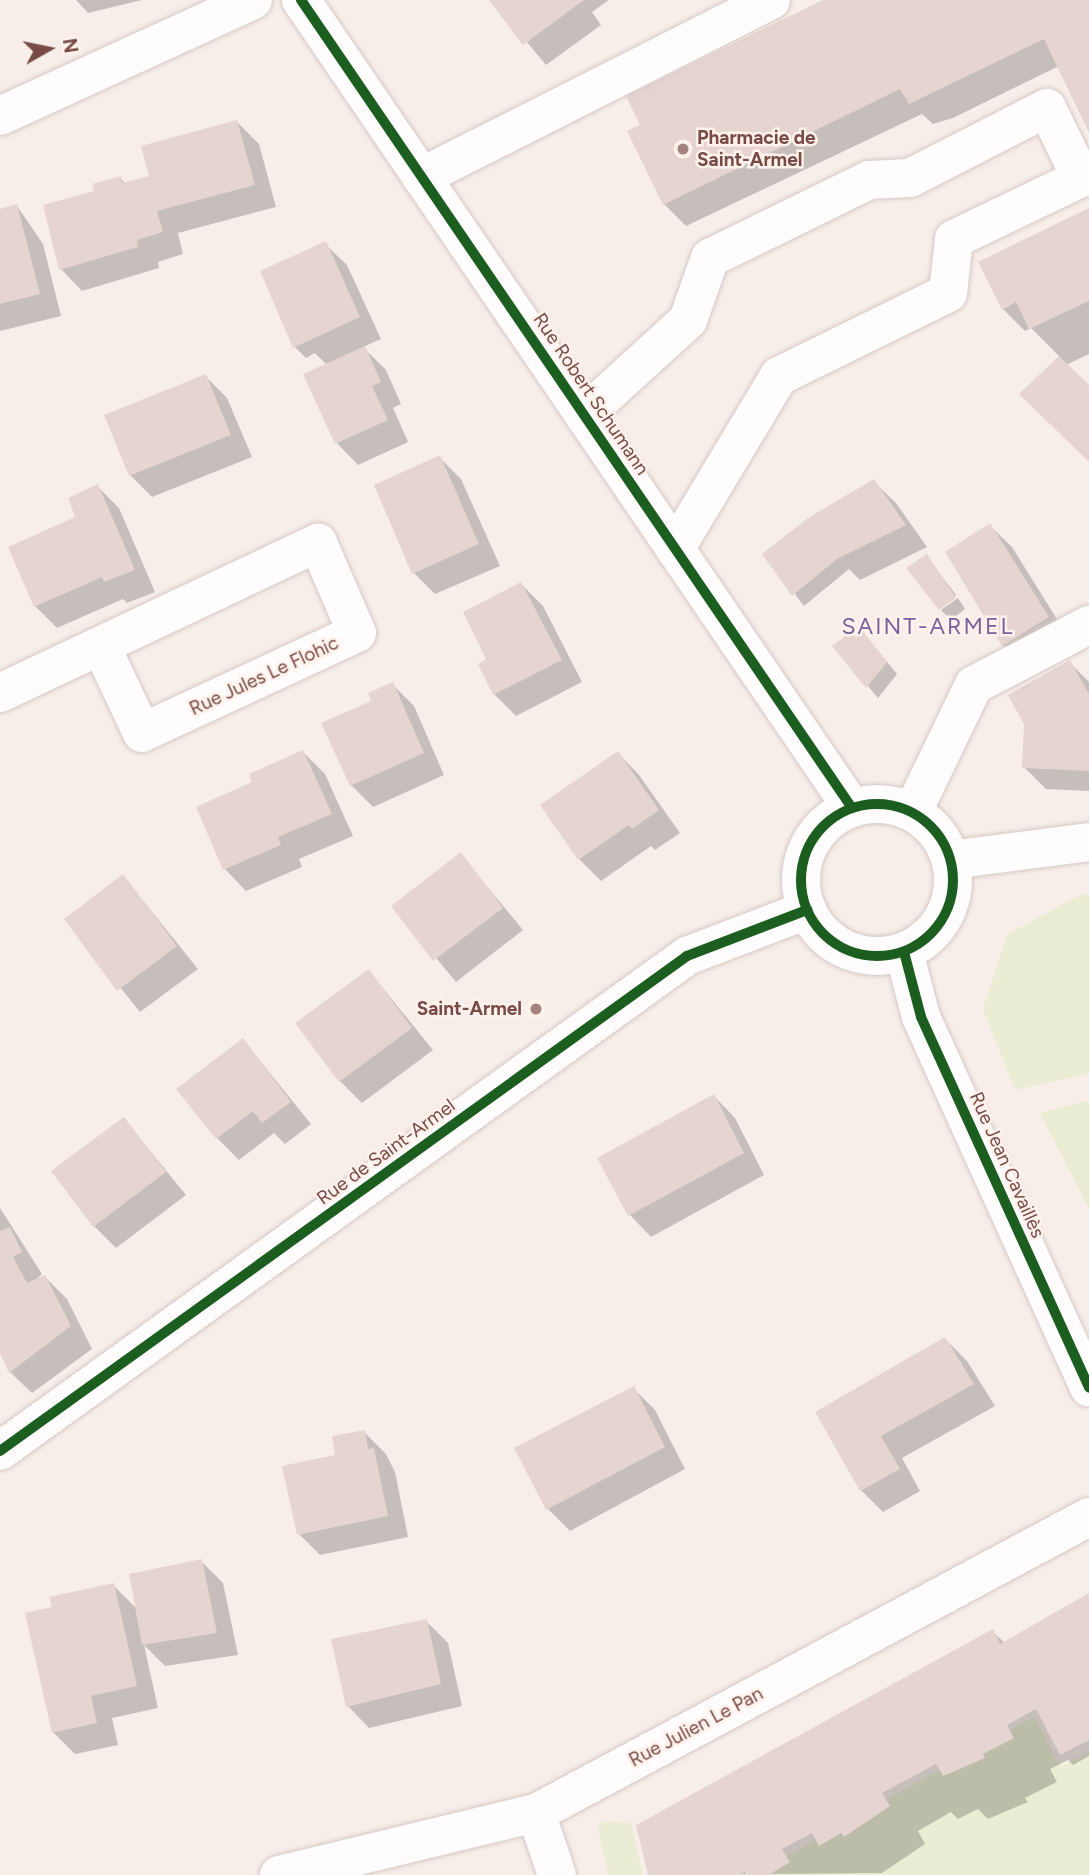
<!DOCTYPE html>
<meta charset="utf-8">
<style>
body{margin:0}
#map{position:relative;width:1089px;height:1875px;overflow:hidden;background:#f8eee9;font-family:Figtree,sans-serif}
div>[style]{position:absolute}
.green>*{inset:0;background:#eaedd3}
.shadow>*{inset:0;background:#0003}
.building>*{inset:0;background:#e5d4d0}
.roads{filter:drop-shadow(0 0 2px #d6c9c6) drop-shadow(0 0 2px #d6c9c6)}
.minor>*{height:38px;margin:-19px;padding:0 19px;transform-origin:19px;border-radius:19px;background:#fefcfc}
.minor>.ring{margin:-19px;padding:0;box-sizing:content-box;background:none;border:38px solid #fefcfc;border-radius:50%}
.cycleway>*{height:10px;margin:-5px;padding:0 5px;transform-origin:5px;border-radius:5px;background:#1b5e20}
.cycleway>.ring{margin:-5px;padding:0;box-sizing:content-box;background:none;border:10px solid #1b5e20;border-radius:50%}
.dots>*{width:19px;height:19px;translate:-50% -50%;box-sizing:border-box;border:4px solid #fff1eb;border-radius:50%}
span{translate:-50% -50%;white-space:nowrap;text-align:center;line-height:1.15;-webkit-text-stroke:5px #fff1eb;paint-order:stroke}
.poi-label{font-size:19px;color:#784b47;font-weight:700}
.left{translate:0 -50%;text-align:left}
.right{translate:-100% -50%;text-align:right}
.street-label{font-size:19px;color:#784b47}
.quarter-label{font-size:23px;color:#78629c;letter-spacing:2px}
.north{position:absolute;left:14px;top:14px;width:70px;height:70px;-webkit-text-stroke:5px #fff1eb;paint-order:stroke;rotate:81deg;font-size:19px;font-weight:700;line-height:28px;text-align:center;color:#784b47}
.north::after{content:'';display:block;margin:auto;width:24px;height:32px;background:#784b47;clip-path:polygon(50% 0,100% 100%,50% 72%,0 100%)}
</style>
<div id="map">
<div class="green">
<i style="clip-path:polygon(1089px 894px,1089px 1074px,1015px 1090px,983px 1009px,1007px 935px,1079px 895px)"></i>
<i style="clip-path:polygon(1089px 1100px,1089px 1209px,1040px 1113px)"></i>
<i style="clip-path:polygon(1034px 1717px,1061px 1767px,1089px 1752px,1089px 1875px,753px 1875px)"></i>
<i style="clip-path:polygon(603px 1821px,631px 1823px,643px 1875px,608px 1875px,598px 1830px)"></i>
</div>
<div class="shadow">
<i style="clip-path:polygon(76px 0,142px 0,88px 13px)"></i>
<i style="clip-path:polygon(492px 0,609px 0,592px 12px,601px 25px,546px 65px)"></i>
<i style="clip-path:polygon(827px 0,1089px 0,1089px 129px,1059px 66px,953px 118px,933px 124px,922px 114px,686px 226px,664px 204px)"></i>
<i style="clip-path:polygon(237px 122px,259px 144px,276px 207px,178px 233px,183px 254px,158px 262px,159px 268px,82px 291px,61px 269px,96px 192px,120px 178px,126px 184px,151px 177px)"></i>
<i style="clip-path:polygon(17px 206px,43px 244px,61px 316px,0 331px,0 211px)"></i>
<i style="clip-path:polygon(1089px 210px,1089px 354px,1066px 365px,1089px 388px,1089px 461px,1060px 357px,1031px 328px,1025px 331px,1003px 309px)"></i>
<i style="clip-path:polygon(325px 244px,347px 265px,381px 339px,363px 347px,386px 370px,401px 404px,393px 408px,408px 442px,358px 465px,337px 443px,305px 375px,327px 365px,315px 353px,306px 358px,295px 347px)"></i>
<i style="clip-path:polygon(205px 376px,227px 398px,252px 457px,152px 497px,130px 475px)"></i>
<i style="clip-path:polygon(439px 457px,461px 479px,500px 566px,435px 594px,414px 573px)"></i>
<i style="clip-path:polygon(874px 482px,896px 503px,927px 547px,860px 580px,849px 569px,804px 606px,764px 554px)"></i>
<i style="clip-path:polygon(97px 486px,119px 508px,155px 592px,127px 603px,123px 599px,57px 628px,35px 606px,11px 548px,77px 518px)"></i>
<i style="clip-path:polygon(990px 526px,1012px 547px,1070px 640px,1025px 667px,1003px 645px,948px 553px)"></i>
<i style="clip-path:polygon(927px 557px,956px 595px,939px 608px)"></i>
<i style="clip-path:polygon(521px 584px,543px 606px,582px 682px,516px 716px,494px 694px,489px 660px)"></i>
<i style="clip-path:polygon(958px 598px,965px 609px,951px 620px,941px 610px)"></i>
<i style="clip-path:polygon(859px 628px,897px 674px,878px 698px,834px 646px)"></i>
<i style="clip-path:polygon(1070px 663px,1089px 682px,1089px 791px,1046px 789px,1024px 767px)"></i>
<i style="clip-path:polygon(392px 684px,414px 706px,444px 775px,373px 807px,351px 785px)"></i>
<i style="clip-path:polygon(303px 752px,325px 774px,353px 836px,299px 859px,302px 867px,246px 891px,225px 869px,198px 807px,255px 783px)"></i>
<i style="clip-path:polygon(618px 753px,639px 775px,680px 833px,655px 850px,651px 846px,601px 881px,579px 859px)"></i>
<i style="clip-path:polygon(461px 855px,523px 930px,456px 982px,394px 907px)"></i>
<i style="clip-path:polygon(123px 876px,198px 969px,140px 1012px,66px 920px)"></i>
<i style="clip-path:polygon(369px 971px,433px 1050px,362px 1103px,340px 1081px)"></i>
<i style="clip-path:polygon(243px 1040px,311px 1124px,285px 1144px,274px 1133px,239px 1160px,217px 1138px)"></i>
<i style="clip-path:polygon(714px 1096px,735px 1118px,764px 1175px,651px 1237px,630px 1215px)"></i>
<i style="clip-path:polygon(124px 1119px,186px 1195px,116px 1248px,94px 1226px)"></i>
<i style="clip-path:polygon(0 1208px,42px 1274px,32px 1283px,45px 1277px,67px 1299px,92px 1349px,32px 1393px,10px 1372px,0 1349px)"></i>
<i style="clip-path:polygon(945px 1339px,967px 1361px,995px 1406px,902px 1458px,920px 1491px,883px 1512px,861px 1490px,818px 1413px)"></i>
<i style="clip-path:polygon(633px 1388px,655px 1410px,685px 1469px,570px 1531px,548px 1509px,516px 1449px)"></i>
<i style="clip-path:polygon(364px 1432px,386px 1454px,395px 1472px,408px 1537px,320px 1555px,299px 1534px,338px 1457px)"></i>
<i style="clip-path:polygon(201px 1561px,223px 1583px,238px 1655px,165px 1666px,144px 1645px,158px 1708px,112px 1718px,118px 1745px,75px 1754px,53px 1732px,54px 1608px,113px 1585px,137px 1609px)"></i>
<i style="clip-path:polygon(1089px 1595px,1089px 1756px,1073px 1765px,1068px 1760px,1050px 1769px,1057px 1782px,1025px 1798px,1028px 1802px,988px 1819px,978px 1809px,958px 1819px,951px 1812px,918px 1831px,925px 1844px,882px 1873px,650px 1875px,993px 1632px,1005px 1643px)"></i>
<i style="clip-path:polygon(426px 1621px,448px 1643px,462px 1706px,369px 1728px,348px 1706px)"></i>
</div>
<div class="building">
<i style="clip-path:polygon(489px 0,584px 0,523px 45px)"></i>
<i style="clip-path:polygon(823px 0,1089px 0,1089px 133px,1044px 39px,909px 104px,900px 89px,663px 205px,627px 131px,640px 125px,626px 96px)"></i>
<i style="clip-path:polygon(237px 120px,255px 185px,157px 211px,163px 232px,137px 240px,138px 247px,59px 270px,43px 205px,94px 191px,92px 184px,121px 176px,122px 183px,149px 176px,141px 146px)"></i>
<i style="clip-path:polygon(17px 204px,40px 294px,0 304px,0 209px)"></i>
<i style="clip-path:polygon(1089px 208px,1089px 301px,1029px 329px,1016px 302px,1002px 310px,978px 262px)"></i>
<i style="clip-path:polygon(326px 241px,360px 317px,293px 348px,260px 271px)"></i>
<i style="clip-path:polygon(365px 346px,381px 382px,372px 386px,388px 420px,335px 444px,303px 374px)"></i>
<i style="clip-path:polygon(1059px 356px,1089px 385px,1089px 462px,1019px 394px)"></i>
<i style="clip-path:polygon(206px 374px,231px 435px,129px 476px,104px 415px)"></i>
<i style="clip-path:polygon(440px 455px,479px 544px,412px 574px,374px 485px)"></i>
<i style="clip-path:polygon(874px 479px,906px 525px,837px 559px,792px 596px,762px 554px,808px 518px)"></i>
<i style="clip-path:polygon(98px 484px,135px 570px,104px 582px,102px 577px,34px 607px,8px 547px,75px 517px,68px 498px)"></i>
<i style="clip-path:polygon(990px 523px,1049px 617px,1002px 646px,945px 552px)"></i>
<i style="clip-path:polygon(927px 554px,956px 598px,939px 610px,906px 568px)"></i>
<i style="clip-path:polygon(521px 582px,562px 660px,493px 695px,478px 664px,486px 659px,463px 612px)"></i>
<i style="clip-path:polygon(859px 626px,887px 662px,866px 688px,832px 646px)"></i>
<i style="clip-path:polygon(1070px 660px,1089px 694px,1089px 771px,1022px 768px,1024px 724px,1008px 695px)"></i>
<i style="clip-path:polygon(393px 682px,424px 753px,350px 786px,321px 723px,371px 701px,368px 693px)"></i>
<i style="clip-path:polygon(303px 750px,332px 814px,278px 837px,281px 845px,223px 870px,196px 807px,252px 782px,249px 774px)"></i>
<i style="clip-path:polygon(618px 751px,659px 810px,632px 829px,629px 825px,578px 860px,540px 805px)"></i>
<i style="clip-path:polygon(461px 852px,503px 908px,433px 961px,391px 906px)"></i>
<i style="clip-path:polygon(123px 874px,177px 946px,117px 991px,64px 919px)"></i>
<i style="clip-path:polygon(369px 969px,412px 1028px,339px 1082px,295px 1023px)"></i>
<i style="clip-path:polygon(243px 1038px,291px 1102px,262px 1123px,253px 1111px,216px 1139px,176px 1089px)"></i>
<i style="clip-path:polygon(714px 1094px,744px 1153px,628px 1216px,597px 1158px)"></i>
<i style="clip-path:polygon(124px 1117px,166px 1172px,93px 1227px,51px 1171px)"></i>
<i style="clip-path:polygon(10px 1227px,22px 1252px,13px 1257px,27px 1283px,45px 1275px,71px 1326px,9px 1373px,0 1353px,0 1231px)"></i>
<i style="clip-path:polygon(945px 1337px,974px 1384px,881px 1436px,900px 1469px,860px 1491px,815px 1412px)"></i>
<i style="clip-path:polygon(634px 1386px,665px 1447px,546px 1510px,514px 1448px)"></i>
<i style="clip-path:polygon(365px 1430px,368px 1449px,374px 1448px,388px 1516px,297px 1535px,282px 1466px,335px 1455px,332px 1436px)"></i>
<i style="clip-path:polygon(202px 1559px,217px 1633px,142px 1645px,129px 1574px)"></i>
<i style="clip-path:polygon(114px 1583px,137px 1686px,91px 1696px,97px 1723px,52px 1733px,25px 1613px,52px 1607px,49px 1597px)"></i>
<i style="clip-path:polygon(1089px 1593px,1089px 1740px,1060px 1755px,1036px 1709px,1007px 1725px,1014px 1738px,983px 1754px,985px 1758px,943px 1776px,936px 1764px,882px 1793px,890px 1806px,844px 1837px,841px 1833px,819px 1846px,812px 1833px,782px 1849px,790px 1862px,769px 1875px,747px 1875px,744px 1871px,742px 1875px,648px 1875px,636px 1825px,993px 1629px,1000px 1644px)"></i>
<i style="clip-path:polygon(427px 1619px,441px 1684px,346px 1707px,331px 1639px)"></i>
</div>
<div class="roads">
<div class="minor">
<i style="left:301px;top:0;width:978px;rotate:55.71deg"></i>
<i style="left:0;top:116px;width:278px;rotate:-24.6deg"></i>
<i style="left:421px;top:177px;width:392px;rotate:-26.8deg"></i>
<i style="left:584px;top:415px;width:141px;rotate:-42.4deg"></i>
<i style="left:688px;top:320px;width:66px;rotate:-70.5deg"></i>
<i style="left:710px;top:258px;width:177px;rotate:-26.1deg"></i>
<i style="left:869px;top:180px;width:41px;rotate:-2.8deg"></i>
<i style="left:910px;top:178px;width:154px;rotate:-27.1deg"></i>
<i style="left:1047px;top:108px;width:78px;rotate:64.1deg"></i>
<i style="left:1081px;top:178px;width:141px;rotate:154.3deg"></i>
<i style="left:954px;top:239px;width:54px;rotate:96.3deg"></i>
<i style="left:948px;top:293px;width:188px;rotate:153.8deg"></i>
<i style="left:779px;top:376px;width:202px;rotate:121deg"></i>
<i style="left:0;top:693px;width:352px;rotate:-25.3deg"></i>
<i style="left:318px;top:543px;width:98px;rotate:66.6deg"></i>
<i style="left:357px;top:633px;width:237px;rotate:155.1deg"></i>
<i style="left:142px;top:733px;width:96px;rotate:-115.2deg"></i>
<i class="ring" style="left:801px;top:804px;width:114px;height:114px"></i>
<i style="left:913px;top:811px;width:140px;rotate:-64.2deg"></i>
<i style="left:974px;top:685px;width:130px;rotate:-27.6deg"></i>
<i style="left:951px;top:860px;width:139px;rotate:-7.4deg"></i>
<i style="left:904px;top:952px;width:67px;rotate:75.3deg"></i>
<i style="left:921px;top:1017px;width:407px;rotate:65.6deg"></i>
<i style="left:0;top:1451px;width:847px;rotate:-35.77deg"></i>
<i style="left:687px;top:956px;width:129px;rotate:-21deg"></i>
<i style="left:536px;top:1813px;width:65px;rotate:71.3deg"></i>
<i style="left:279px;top:1875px;width:264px;rotate:-13.6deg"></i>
<i style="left:536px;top:1813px;width:627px;rotate:-28.16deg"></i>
</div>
</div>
<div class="cycleway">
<i style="left:301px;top:0;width:978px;rotate:55.71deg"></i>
<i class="ring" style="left:801px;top:804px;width:142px;height:142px"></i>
<i style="left:904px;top:952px;width:67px;rotate:75.3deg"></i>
<i style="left:921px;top:1017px;width:407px;rotate:65.6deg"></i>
<i style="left:0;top:1451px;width:847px;rotate:-35.77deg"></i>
<i style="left:687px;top:956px;width:129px;rotate:-21deg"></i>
</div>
<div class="dots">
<i style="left:683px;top:149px;background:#a58480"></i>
<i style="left:536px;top:1009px;background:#a58480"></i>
</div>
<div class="poi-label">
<span class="left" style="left:697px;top:149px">Pharmacie de<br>Saint-Armel</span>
<span class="right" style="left:522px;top:1009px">Saint-Armel</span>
</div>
<div class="street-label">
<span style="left:591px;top:394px;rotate:56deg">Rue Robert Schumann</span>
<span style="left:264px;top:676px;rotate:-25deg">Rue Jules Le Flohic</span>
<span style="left:386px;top:1152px;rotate:-36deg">Rue de Saint-Armel</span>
<span style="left:1007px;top:1165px;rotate:66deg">Rue Jean Cavaillès</span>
<span style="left:696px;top:1727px;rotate:-28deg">Rue Julien Le Pan</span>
</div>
<div class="quarter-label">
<span style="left:928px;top:626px">SAINT-ARMEL</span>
</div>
<div class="north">N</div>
</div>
